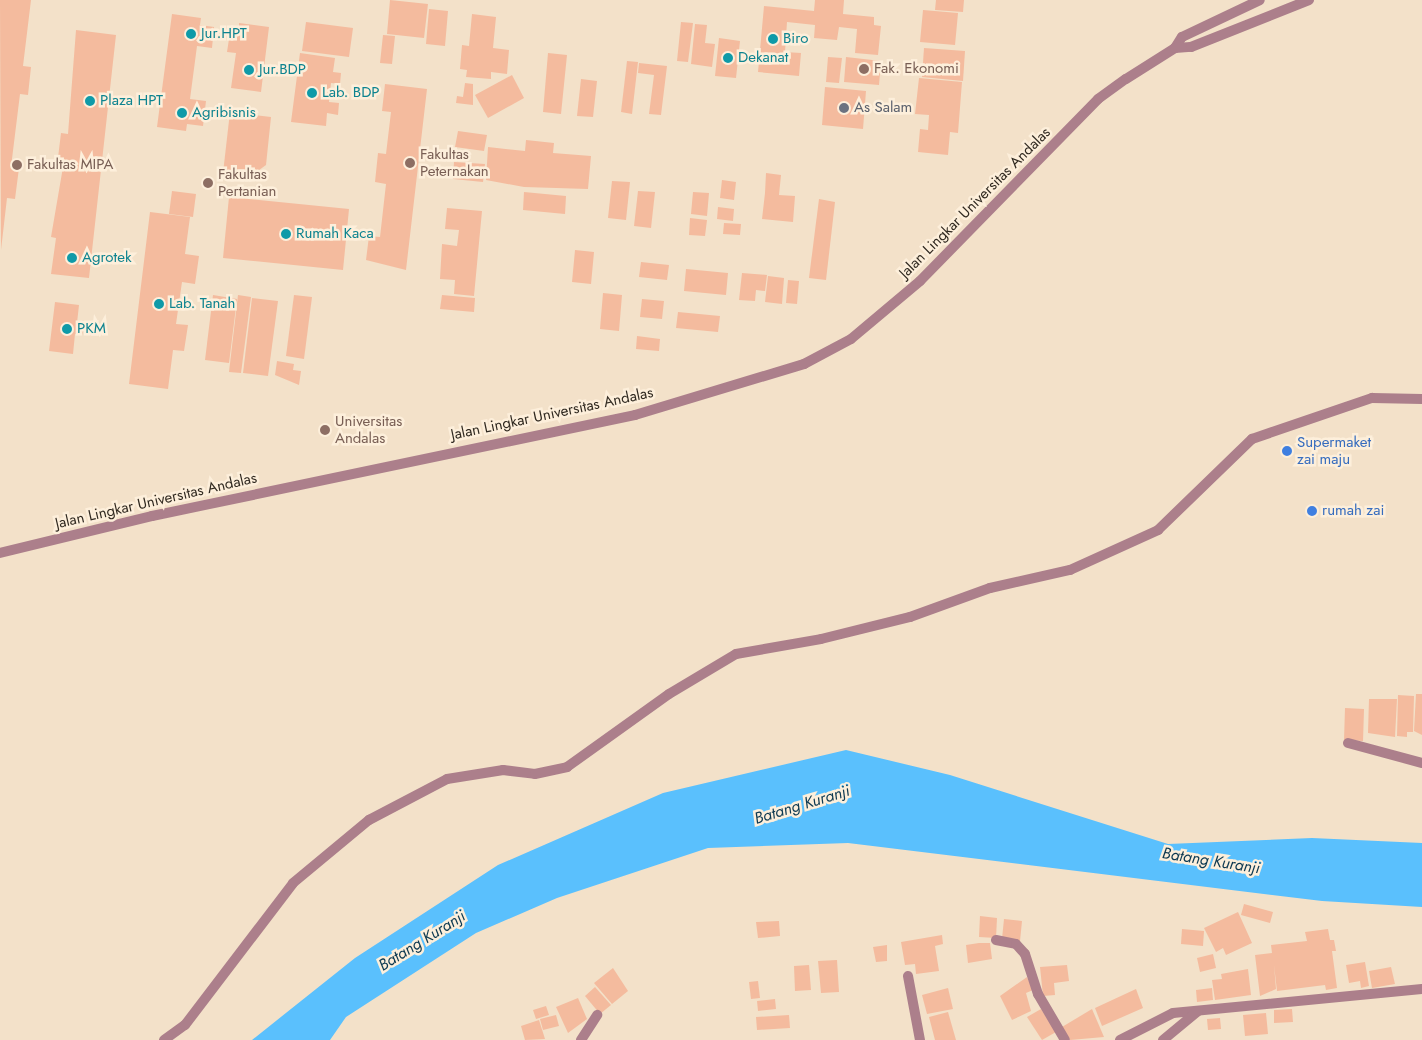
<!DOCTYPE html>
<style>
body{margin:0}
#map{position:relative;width:1422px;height:1040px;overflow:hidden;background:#f3e1c9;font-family:Jost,sans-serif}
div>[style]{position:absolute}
.water>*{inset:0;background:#5ac0fd}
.building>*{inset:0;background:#f4bb9e}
.minor>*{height:10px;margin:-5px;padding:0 5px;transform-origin:5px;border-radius:5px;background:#ac7f8b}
.tertiary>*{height:10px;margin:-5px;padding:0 5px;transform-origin:5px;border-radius:5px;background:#ac7f8b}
.dots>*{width:14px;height:14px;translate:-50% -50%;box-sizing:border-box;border:2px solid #fdefdb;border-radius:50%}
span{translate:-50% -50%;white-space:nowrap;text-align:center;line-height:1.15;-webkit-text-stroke:5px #fdefdb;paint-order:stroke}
.culture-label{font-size:15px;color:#0d838f}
.left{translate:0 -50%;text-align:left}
.education-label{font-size:15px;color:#785e54}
.worship-label{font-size:15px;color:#5b616d}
.street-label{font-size:15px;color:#302920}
.shop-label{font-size:15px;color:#366cbe}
.water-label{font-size:16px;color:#0d3951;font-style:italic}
</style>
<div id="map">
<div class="water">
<i style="clip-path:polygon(846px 750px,950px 775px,1168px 844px,1312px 838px,1422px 843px,1422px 907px,1322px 901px,848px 843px,708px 848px,557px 898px,476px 933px,346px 1017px,330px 1040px,252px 1040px,355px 958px,498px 865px,663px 793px)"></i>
</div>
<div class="building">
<i style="clip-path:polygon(0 0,31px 0,23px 66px,31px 67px,28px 95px,20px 94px,11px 167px,19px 168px,15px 199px,7px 198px,1px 250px)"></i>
<i style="clip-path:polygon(390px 0,428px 4px,424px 38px,387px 34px)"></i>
<i style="clip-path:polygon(815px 0,844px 0,843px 14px,874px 17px,874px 25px,881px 26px,878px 55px,855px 53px,857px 29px,839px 27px,837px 40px,814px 38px,815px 25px,787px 22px,785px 52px,801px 53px,799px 76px,758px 72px,764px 6px,814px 11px)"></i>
<i style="clip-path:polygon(936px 0,964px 0,963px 12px,935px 10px)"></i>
<i style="clip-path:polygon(429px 9px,448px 11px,445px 46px,426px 44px)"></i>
<i style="clip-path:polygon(923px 10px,958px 13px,955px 45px,920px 42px)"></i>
<i style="clip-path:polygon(172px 14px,201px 18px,200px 25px,214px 27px,212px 48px,197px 46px,190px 99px,206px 101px,203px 126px,187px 124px,186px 131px,157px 127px)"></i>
<i style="clip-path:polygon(472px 14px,496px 17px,493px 48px,509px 50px,507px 74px,491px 72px,491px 79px,466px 77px,467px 70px,460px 69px,462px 45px,469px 46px)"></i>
<i style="clip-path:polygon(306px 22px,353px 28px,349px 57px,302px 51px)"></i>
<i style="clip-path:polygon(681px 22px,693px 23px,688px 62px,677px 61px)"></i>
<i style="clip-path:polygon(239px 23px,269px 27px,261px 92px,231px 88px,236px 53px,227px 52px,231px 26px,239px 27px)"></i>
<i style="clip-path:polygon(695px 24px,707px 25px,705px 43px,715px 44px,712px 67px,691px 64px)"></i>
<i style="clip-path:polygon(76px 30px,116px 35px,89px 278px,51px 274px,56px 238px,51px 237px,63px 167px,57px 166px,61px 133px,68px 134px)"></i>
<i style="clip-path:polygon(383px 35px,395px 36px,392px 64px,380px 63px)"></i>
<i style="clip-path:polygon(719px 38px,740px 41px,736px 78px,715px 76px)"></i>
<i style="clip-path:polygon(924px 48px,965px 51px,963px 81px,922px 77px)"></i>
<i style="clip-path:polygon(300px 53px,335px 58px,333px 72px,341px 73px,340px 84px,331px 83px,329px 102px,339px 103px,338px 115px,327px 113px,326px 126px,291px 122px)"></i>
<i style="clip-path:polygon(548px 53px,567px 55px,561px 114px,543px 112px)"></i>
<i style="clip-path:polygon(828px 57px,842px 58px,839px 83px,826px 82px)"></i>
<i style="clip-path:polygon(846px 57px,881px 61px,879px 85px,844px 82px)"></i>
<i style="clip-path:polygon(627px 61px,638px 62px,632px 114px,621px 112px)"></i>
<i style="clip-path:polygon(639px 63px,667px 66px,661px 115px,649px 114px,654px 75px,638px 73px)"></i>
<i style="clip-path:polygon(512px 75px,524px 98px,488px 118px,475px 95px)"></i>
<i style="clip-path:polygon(919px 78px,962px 82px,958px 133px,950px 132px,948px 155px,918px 152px,920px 129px,928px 130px,929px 115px,915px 114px)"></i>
<i style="clip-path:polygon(581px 79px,597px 81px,593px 117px,577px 116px)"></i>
<i style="clip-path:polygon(465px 83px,473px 84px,473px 105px,456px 103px,457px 96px,463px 97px)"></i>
<i style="clip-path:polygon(385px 84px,427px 89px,406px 270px,366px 260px,369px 236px,380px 237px,386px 184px,375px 182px,378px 153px,386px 154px,391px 112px,382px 111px)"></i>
<i style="clip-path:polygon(825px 87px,866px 91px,863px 129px,822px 125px)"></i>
<i style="clip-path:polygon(230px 112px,271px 117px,266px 165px,251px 176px,223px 173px)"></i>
<i style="clip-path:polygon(458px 131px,487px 135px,484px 151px,455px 147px)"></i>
<i style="clip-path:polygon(526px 140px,554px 143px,553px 153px,591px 156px,588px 189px,524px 187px,486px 180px,488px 147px,525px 151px)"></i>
<i style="clip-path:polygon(454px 162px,485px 164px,483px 182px,453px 179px)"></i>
<i style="clip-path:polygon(766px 173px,781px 175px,779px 195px,795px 196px,793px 222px,762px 219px,765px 193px,777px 194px,765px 193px)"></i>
<i style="clip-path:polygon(722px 180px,736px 182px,734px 200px,720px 198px)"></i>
<i style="clip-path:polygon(612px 181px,630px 182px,626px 220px,608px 218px)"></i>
<i style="clip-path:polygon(172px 191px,196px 194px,193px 217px,169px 214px)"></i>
<i style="clip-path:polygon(638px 191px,655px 192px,651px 228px,634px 226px)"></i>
<i style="clip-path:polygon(524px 192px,566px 196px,565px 214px,523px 210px)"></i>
<i style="clip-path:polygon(693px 192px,709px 193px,707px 216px,691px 214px)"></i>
<i style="clip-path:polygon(229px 197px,349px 209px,343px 270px,223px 258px)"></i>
<i style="clip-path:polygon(819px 199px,835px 202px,826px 280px,809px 278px)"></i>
<i style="clip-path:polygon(718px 207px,734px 209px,733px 221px,717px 219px)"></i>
<i style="clip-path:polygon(447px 208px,482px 211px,474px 296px,454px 294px,455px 280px,440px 279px,442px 244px,457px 246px,459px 230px,445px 229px)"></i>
<i style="clip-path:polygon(150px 212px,190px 217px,185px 254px,199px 256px,195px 284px,182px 282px,176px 324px,188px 325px,184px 351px,173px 350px,168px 389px,129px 384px)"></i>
<i style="clip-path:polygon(690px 218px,707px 220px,705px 236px,689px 235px)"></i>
<i style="clip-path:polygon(724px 223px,741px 224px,740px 235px,723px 234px)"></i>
<i style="clip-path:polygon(575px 250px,594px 252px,591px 284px,572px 282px)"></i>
<i style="clip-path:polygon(641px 262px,669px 265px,667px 280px,639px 277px)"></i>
<i style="clip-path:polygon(686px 269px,728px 273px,726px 295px,684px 291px)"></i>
<i style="clip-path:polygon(742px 273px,767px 275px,765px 291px,756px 290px,755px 301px,739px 300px)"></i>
<i style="clip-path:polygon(768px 276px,784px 278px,782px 304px,765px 302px)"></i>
<i style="clip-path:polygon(788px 280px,799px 281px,797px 304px,786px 303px)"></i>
<i style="clip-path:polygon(603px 293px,622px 295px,619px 331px,600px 329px)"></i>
<i style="clip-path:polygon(213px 295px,237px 299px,229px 363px,205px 360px)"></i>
<i style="clip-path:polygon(238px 295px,251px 297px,241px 373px,229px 372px)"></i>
<i style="clip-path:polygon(294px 295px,312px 297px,304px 359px,286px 356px)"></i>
<i style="clip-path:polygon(442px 295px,475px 298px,474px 312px,440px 309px)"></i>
<i style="clip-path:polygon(252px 298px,278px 301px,268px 376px,243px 373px)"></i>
<i style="clip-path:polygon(642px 299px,664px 301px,662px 319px,640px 317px)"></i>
<i style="clip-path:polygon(55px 302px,79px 305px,77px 323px,84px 324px,82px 335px,75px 334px,73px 354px,49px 351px)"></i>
<i style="clip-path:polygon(678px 312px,720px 316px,718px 332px,676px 328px)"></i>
<i style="clip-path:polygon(637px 336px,660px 339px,659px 351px,636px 349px)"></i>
<i style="clip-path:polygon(277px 361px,294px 364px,293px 370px,301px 371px,299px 385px,275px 375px)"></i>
<i style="clip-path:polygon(1416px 694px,1422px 694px,1422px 735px,1414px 731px)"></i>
<i style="clip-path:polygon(1398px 695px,1414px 696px,1413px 732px,1407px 732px,1407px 737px,1397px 736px)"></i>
<i style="clip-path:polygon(1369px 699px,1397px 699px,1395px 737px,1368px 733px)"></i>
<i style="clip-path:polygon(1345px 708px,1364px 709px,1363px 741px,1344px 740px)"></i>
<i style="clip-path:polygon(1244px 904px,1273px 912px,1270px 923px,1241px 915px)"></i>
<i style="clip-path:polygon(1238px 912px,1252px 943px,1226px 955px,1223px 948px,1216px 952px,1204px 928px)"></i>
<i style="clip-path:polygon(980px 916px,997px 918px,996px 938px,979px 937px)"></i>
<i style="clip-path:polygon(1004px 919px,1022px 921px,1020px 941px,1002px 939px)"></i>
<i style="clip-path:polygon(779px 921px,780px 936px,758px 938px,756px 922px)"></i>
<i style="clip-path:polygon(1182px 929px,1204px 931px,1203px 946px,1181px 944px)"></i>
<i style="clip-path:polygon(1328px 929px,1330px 940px,1334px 940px,1336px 951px,1332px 951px,1337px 988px,1326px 990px,1325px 985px,1277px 991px,1274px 965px,1276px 989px,1260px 996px,1255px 955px,1272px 953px,1271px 945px,1307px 941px,1305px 932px)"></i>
<i style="clip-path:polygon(942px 935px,943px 944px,935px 946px,939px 971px,916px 974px,915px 964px,905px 965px,901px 942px)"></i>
<i style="clip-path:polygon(979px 943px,990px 943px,992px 959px,968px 963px,966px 945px)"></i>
<i style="clip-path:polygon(887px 945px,887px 961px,876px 962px,873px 947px)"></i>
<i style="clip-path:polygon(1213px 954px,1216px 968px,1200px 972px,1197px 958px)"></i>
<i style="clip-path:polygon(837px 960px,839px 992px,821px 993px,818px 961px)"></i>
<i style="clip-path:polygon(1365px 962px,1369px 986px,1361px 988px,1360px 981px,1349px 983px,1346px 965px)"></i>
<i style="clip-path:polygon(809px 965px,811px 990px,795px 991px,794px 966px)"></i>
<i style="clip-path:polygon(1067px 965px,1069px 981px,1054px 983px,1055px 995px,1043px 996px,1040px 967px)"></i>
<i style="clip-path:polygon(1391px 967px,1395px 984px,1372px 988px,1369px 971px)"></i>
<i style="clip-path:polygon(613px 968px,628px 991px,612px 1004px,594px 983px)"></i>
<i style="clip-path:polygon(1248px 969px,1251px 995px,1215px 1000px,1212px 980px,1222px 979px,1221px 974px)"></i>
<i style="clip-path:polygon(1027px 977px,1033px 990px,1026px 993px,1031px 1011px,1012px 1020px,1000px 996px)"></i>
<i style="clip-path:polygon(758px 981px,760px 998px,751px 999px,749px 982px)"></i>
<i style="clip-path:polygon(595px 987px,611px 1005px,600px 1014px,585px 996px)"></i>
<i style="clip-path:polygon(948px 988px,953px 1009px,927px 1014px,922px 995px)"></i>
<i style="clip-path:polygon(1212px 988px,1213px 1000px,1197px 1002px,1196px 990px)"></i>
<i style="clip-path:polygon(1136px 989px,1143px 1008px,1102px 1026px,1095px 1008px)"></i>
<i style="clip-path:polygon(578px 998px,587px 1019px,568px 1033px,556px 1007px)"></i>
<i style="clip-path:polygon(775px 999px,776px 1009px,758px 1011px,757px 1001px)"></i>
<i style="clip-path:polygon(546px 1006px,549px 1015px,536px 1019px,533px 1010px)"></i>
<i style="clip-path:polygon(1041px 1009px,1056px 1032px,1042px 1040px,1027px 1017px)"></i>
<i style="clip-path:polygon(1092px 1009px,1104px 1037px,1070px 1040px,1062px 1027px)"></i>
<i style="clip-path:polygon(1292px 1009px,1293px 1022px,1274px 1023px,1274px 1010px)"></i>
<i style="clip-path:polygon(948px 1012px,956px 1040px,935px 1040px,929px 1017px)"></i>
<i style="clip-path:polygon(1266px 1013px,1268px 1034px,1245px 1036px,1243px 1015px)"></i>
<i style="clip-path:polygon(556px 1015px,559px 1026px,543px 1030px,540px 1019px)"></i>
<i style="clip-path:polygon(789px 1015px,790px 1028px,757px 1030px,756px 1017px)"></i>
<i style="clip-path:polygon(1220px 1018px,1221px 1029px,1208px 1030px,1207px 1019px)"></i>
<i style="clip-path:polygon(539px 1020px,545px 1039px,525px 1040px,521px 1026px)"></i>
</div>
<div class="minor">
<i style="left:1348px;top:743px;width:77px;rotate:15.1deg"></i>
<i style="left:996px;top:940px;width:20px;rotate:11deg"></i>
<i style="left:1016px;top:944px;width:13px;rotate:48deg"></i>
<i style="left:1025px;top:954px;width:42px;rotate:72deg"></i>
<i style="left:1038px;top:994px;width:53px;rotate:59.6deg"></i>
<i style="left:908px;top:976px;width:65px;rotate:79.4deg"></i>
<i style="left:164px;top:1040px;width:26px;rotate:-36deg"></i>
<i style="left:185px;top:1025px;width:178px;rotate:-52.7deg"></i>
<i style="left:293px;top:883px;width:99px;rotate:-39.7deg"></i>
<i style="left:369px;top:820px;width:88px;rotate:-27.7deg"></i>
<i style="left:447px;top:779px;width:57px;rotate:-9.1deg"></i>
<i style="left:503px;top:770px;width:32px;rotate:7deg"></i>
<i style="left:535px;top:774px;width:33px;rotate:-12deg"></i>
<i style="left:567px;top:767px;width:125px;rotate:-35.6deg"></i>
<i style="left:669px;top:694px;width:78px;rotate:-30.8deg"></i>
<i style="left:736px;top:654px;width:86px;rotate:-10deg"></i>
<i style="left:821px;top:639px;width:92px;rotate:-13.9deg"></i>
<i style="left:910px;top:617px;width:85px;rotate:-19.9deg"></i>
<i style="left:990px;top:588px;width:82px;rotate:-12.7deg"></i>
<i style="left:1070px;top:570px;width:97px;rotate:-24.4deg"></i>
<i style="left:1158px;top:530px;width:131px;rotate:-44.1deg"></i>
<i style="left:1252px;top:439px;width:127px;rotate:-18.9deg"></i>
<i style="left:1372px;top:398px;width:50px;rotate:1.1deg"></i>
<i style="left:581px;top:1040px;width:30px;rotate:-57deg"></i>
<i style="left:1120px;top:1040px;width:59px;rotate:-27deg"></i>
<i style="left:1173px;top:1013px;width:250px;rotate:-5.5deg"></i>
<i style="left:1163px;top:1040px;width:45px;rotate:-39.6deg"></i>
</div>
<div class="tertiary">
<i style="left:1175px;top:48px;width:13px;rotate:-58deg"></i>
<i style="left:1182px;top:37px;width:86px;rotate:-25.4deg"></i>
<i style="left:0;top:553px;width:156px;rotate:-13.7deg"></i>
<i style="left:152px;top:516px;width:493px;rotate:-11.8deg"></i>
<i style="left:635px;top:415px;width:177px;rotate:-16.8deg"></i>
<i style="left:804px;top:364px;width:53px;rotate:-28deg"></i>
<i style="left:851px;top:339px;width:90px;rotate:-40deg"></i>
<i style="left:920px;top:281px;width:255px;rotate:-45.6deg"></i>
<i style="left:1098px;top:99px;width:34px;rotate:-36deg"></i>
<i style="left:1126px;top:79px;width:58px;rotate:-32.3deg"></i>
<i style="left:1175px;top:48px;width:16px;rotate:-4deg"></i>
<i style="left:1191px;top:47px;width:127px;rotate:-21.7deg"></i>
</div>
<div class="dots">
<i style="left:191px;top:34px;background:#0f9aa8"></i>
<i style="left:773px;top:39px;background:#0f9aa8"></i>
<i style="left:728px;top:58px;background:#0f9aa8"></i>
<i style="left:864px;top:69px;background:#8d6e63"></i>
<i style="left:249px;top:70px;background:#0f9aa8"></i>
<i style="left:312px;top:93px;background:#0f9aa8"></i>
<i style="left:90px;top:101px;background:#0f9aa8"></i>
<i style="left:844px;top:108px;background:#6b7280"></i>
<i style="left:182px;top:113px;background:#0f9aa8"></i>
<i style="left:410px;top:163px;background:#8d6e63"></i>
<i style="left:17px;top:165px;background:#8d6e63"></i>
<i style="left:208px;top:183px;background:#8d6e63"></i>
<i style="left:286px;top:234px;background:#0f9aa8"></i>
<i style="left:72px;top:258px;background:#0f9aa8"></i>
<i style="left:159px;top:304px;background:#0f9aa8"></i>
<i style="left:67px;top:329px;background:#0f9aa8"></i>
<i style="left:325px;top:430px;background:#8d6e63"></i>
<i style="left:1287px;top:451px;background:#3f7fe0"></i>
<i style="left:1312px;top:511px;background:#3f7fe0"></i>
</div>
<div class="culture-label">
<span class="left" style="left:201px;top:34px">Jur.HPT</span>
<span class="left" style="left:783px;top:39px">Biro</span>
<span class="left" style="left:738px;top:58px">Dekanat</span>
<span class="left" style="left:259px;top:70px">Jur.BDP</span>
<span class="left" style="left:322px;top:93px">Lab. BDP</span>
<span class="left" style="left:100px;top:101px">Plaza HPT</span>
<span class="left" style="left:192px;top:113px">Agribisnis</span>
<span class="left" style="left:296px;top:234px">Rumah Kaca</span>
<span class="left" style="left:82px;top:258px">Agrotek</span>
<span class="left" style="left:169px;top:304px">Lab. Tanah</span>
<span class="left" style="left:77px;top:329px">PKM</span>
</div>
<div class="education-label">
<span class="left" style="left:874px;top:69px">Fak. Ekonomi</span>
<span class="left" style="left:420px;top:163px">Fakultas<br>Peternakan</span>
<span class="left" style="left:27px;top:165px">Fakultas MIPA</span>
<span class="left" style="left:218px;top:183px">Fakultas<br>Pertanian</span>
<span class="left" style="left:335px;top:430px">Universitas<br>Andalas</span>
</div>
<div class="worship-label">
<span class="left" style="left:854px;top:108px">As Salam</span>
</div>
<div class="street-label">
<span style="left:975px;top:203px;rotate:-45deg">Jalan Lingkar Universitas Andalas</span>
<span style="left:552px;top:414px;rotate:-12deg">Jalan Lingkar Universitas Andalas</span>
<span style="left:156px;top:501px;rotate:-13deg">Jalan Lingkar Universitas Andalas</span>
</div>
<div class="shop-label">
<span class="left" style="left:1297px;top:451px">Supermaket<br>zai maju</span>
<span class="left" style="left:1322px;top:511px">rumah zai</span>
</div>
<div class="water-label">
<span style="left:802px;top:805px;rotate:-17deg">Batang Kuranji</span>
<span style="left:1211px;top:861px;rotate:9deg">Batang Kuranji</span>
<span style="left:422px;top:941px;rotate:-32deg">Batang Kuranji</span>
</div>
</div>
